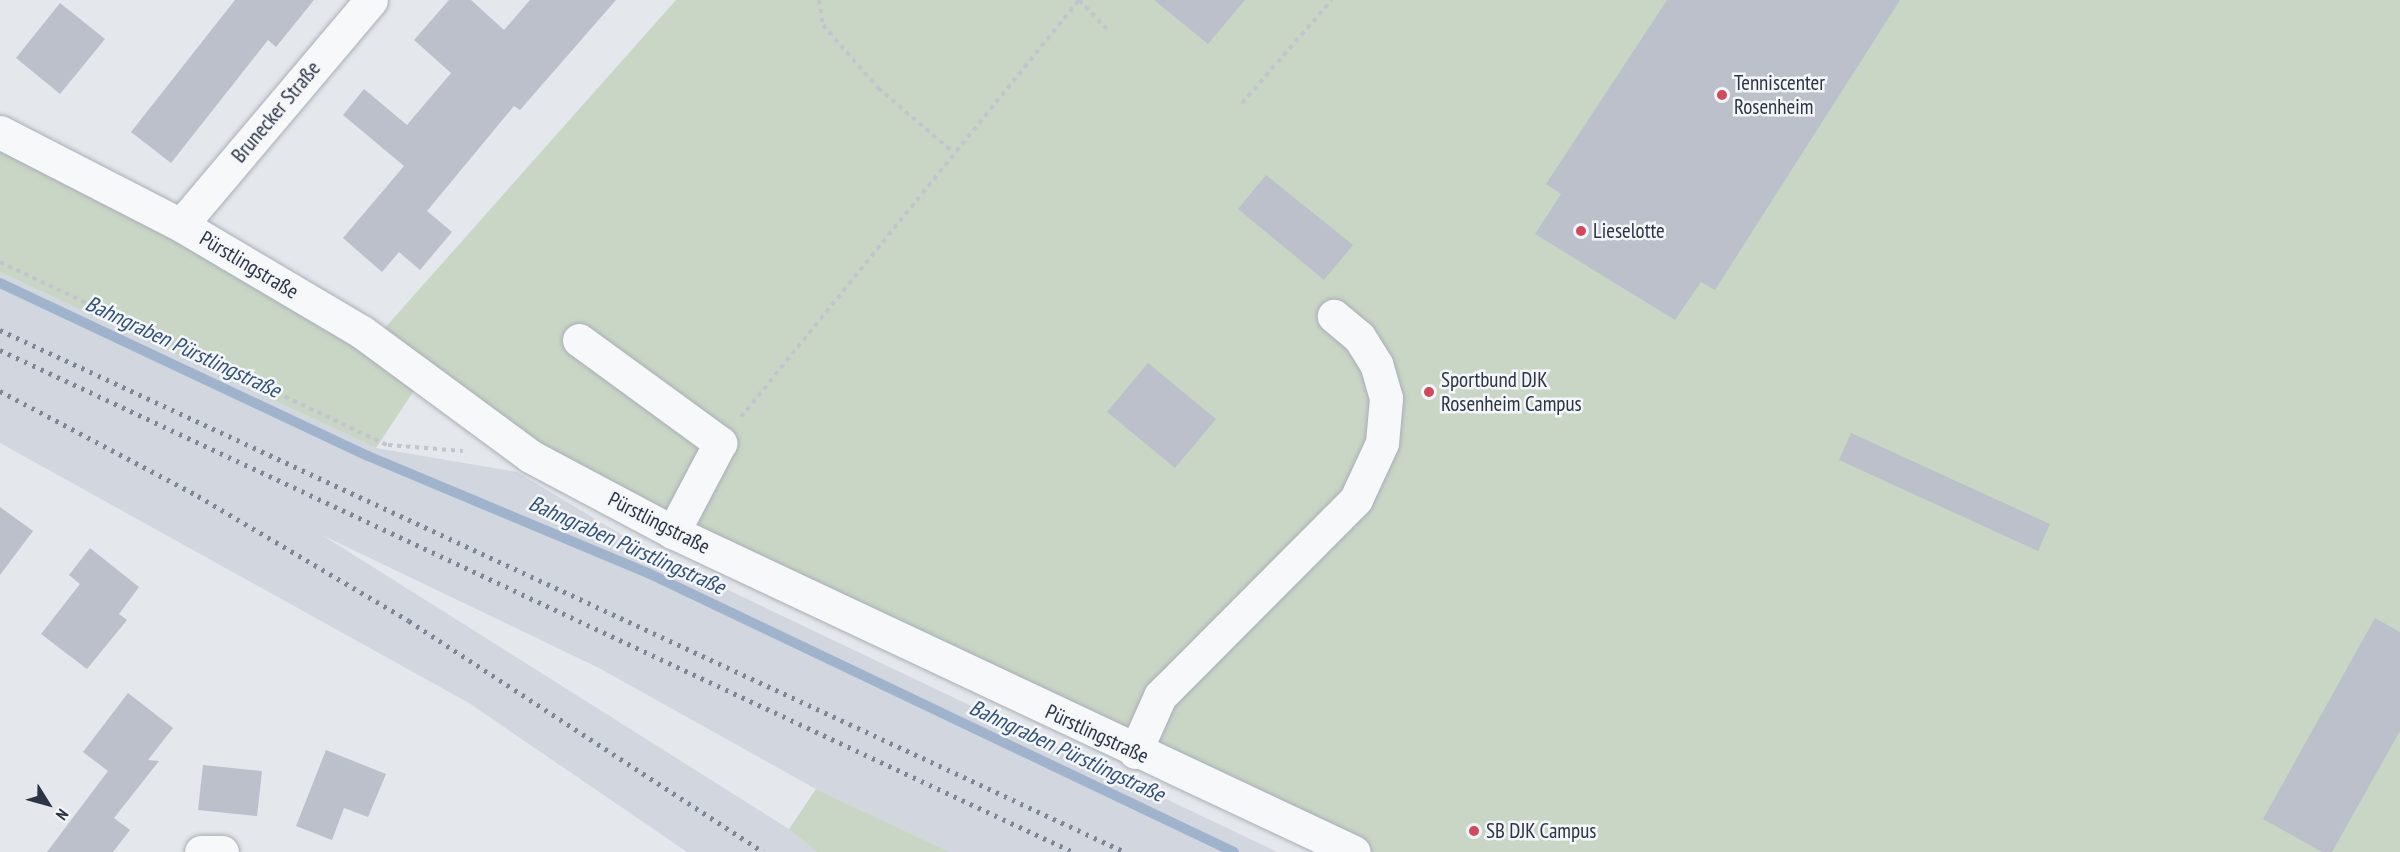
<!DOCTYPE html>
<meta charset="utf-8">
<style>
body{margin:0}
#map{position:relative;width:2400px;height:852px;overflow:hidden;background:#e4e7ec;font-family:"PT Sans Narrow",sans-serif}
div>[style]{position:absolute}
.built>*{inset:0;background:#d2d6de}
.green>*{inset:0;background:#c9d6c5}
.stream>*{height:10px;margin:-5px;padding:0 5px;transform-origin:5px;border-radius:5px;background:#9fb4cc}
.building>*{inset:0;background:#bbc0ca}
.path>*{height:4px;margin-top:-2px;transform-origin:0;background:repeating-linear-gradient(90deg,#c2c5cb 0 4.5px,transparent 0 9px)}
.roads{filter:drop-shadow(0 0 2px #a9aeb7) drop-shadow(0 0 2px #a9aeb7)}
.minor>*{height:33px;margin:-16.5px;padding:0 16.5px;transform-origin:16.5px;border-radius:16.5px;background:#f7f8fa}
.rail>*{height:4.5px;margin-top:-2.25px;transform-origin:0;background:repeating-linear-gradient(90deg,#7d8696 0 3px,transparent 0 9px)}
.dots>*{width:16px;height:16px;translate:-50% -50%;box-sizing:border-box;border:3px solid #f4f6f9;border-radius:50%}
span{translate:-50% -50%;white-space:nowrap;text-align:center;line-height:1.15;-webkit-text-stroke:5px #f4f6f9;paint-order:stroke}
.poi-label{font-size:21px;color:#2b3445}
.left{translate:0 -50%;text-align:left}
.street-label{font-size:21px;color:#2b3445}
.water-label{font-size:22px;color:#34527a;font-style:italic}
.north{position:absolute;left:18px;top:774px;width:60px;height:60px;-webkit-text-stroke:4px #f4f6f9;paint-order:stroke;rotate:127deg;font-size:16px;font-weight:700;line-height:24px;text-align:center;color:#2b3445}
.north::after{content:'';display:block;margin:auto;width:21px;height:27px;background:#2b3445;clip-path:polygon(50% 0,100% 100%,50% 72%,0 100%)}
</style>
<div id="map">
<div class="built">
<i style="clip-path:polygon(0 272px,376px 448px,517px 472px,657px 556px,1277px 852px,950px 852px,816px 789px,599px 668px,322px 535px,789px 829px,817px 852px,687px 852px,469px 703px,0 443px)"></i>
</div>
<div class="green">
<i style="clip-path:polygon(676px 0,2400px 0,2400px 852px,1354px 852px,530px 456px,384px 329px)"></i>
<i style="clip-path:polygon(0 146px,174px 235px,366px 350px,417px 386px,376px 448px,0 272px)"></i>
<i style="clip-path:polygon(816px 789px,950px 852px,817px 852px,789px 829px)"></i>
</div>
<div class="stream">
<i style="left:0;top:283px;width:407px;rotate:25.2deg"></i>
<i style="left:368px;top:456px;width:303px;rotate:22.7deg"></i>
<i style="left:648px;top:573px;width:649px;rotate:25.46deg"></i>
</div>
<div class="building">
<i style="clip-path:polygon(235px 0,314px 0,276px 47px,268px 40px,171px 163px,131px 132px)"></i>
<i style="clip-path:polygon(449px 0,471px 0,504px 30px,530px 0,616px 0,520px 110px,514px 106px,427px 211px,452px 232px,420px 270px,399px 252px,382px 272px,343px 238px,404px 166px,343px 115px,364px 89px,407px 125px,451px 73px,414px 40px)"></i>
<i style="clip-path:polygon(1154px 0,1245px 0,1208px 44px)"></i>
<i style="clip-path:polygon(1667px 0,1900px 0,1715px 290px,1701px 282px,1675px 320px,1535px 234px,1561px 194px,1546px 184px)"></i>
<i style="clip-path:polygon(60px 3px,105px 39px,60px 94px,16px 58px)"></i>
<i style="clip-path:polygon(1266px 175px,1353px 245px,1324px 280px,1238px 209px)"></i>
<i style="clip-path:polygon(1148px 363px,1216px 419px,1175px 468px,1107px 412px)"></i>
<i style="clip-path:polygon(1851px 433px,2050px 524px,2038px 551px,1839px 460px)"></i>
<i style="clip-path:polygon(0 507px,33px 531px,0 575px)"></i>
<i style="clip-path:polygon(90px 548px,139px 587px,119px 614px,127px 620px,87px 669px,41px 634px,80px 584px,69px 575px)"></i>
<i style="clip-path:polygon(2375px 618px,2400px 632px,2400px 731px,2332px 852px,2322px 852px,2263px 819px)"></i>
<i style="clip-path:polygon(128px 693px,173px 728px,148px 760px,159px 761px,114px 818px,130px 830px,113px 852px,47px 852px,108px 771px,83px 752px)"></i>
<i style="clip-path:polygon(326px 750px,386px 774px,368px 817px,344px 808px,332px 840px,296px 826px)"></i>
<i style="clip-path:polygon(203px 765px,262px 771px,257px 816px,198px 810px)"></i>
</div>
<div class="path">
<i style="left:819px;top:0;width:25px;rotate:81deg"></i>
<i style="left:823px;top:25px;width:84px;rotate:48.9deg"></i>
<i style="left:878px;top:88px;width:99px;rotate:40.5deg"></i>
<i style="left:1242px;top:103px;width:137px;rotate:-48.9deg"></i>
<i style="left:0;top:262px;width:429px;rotate:25.3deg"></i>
<i style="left:388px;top:445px;width:75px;rotate:4.6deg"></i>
<i style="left:741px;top:417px;width:537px;rotate:-50.97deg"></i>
<i style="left:1079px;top:0;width:40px;rotate:46deg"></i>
</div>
<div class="roads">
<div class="minor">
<i style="left:0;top:132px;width:203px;rotate:27.2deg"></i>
<i style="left:181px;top:225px;width:210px;rotate:30.6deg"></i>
<i style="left:362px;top:332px;width:209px;rotate:36.4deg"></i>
<i style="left:530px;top:456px;width:162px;rotate:28deg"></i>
<i style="left:673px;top:532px;width:752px;rotate:25.17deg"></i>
<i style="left:181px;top:225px;width:294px;rotate:-49.8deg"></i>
<i style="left:579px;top:340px;width:175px;rotate:36.1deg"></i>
<i style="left:720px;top:443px;width:101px;rotate:117.8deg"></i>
<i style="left:1135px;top:752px;width:61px;rotate:-65.9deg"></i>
<i style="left:1160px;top:696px;width:278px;rotate:-45.1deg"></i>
<i style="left:1356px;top:499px;width:62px;rotate:-65.1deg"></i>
<i style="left:1382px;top:443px;width:45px;rotate:-84.9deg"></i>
<i style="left:1386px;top:398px;width:35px;rotate:-106deg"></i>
<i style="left:1376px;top:364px;width:32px;rotate:-122deg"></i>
<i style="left:1359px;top:337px;width:33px;rotate:-140deg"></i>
<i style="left:201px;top:852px;width:21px"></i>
</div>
</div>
<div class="rail">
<i style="left:0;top:330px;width:1240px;rotate:24.89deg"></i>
<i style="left:0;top:350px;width:1185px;rotate:25.07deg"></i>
<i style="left:0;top:391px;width:224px;rotate:27.9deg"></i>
<i style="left:198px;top:496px;width:245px;rotate:30.6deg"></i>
<i style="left:409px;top:621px;width:423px;rotate:33.1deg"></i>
</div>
<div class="dots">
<i style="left:1722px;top:95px;background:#d1495b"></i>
<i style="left:1581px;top:231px;background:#d1495b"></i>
<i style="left:1429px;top:392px;background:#d1495b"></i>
<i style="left:1474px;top:831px;background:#d1495b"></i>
</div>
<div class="poi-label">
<span class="left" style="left:1734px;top:95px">Tenniscenter<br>Rosenheim</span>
<span class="left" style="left:1593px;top:231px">Lieselotte</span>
<span class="left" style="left:1441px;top:392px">Sportbund DJK<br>Rosenheim Campus</span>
<span class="left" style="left:1486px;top:831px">SB DJK Campus</span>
</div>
<div class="street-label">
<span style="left:276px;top:112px;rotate:-50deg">Brunecker Straße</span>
<span style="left:249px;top:265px;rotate:31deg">Pürstlingstraße</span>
<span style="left:659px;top:523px;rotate:27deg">Pürstlingstraße</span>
<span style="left:1097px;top:734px;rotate:25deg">Pürstlingstraße</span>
</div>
<div class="water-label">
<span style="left:183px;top:347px;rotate:25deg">Bahngraben Pürstlingstraße</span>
<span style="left:627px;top:545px;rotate:24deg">Bahngraben Pürstlingstraße</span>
<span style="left:1067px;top:751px;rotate:25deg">Bahngraben Pürstlingstraße</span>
</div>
<div class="north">N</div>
</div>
